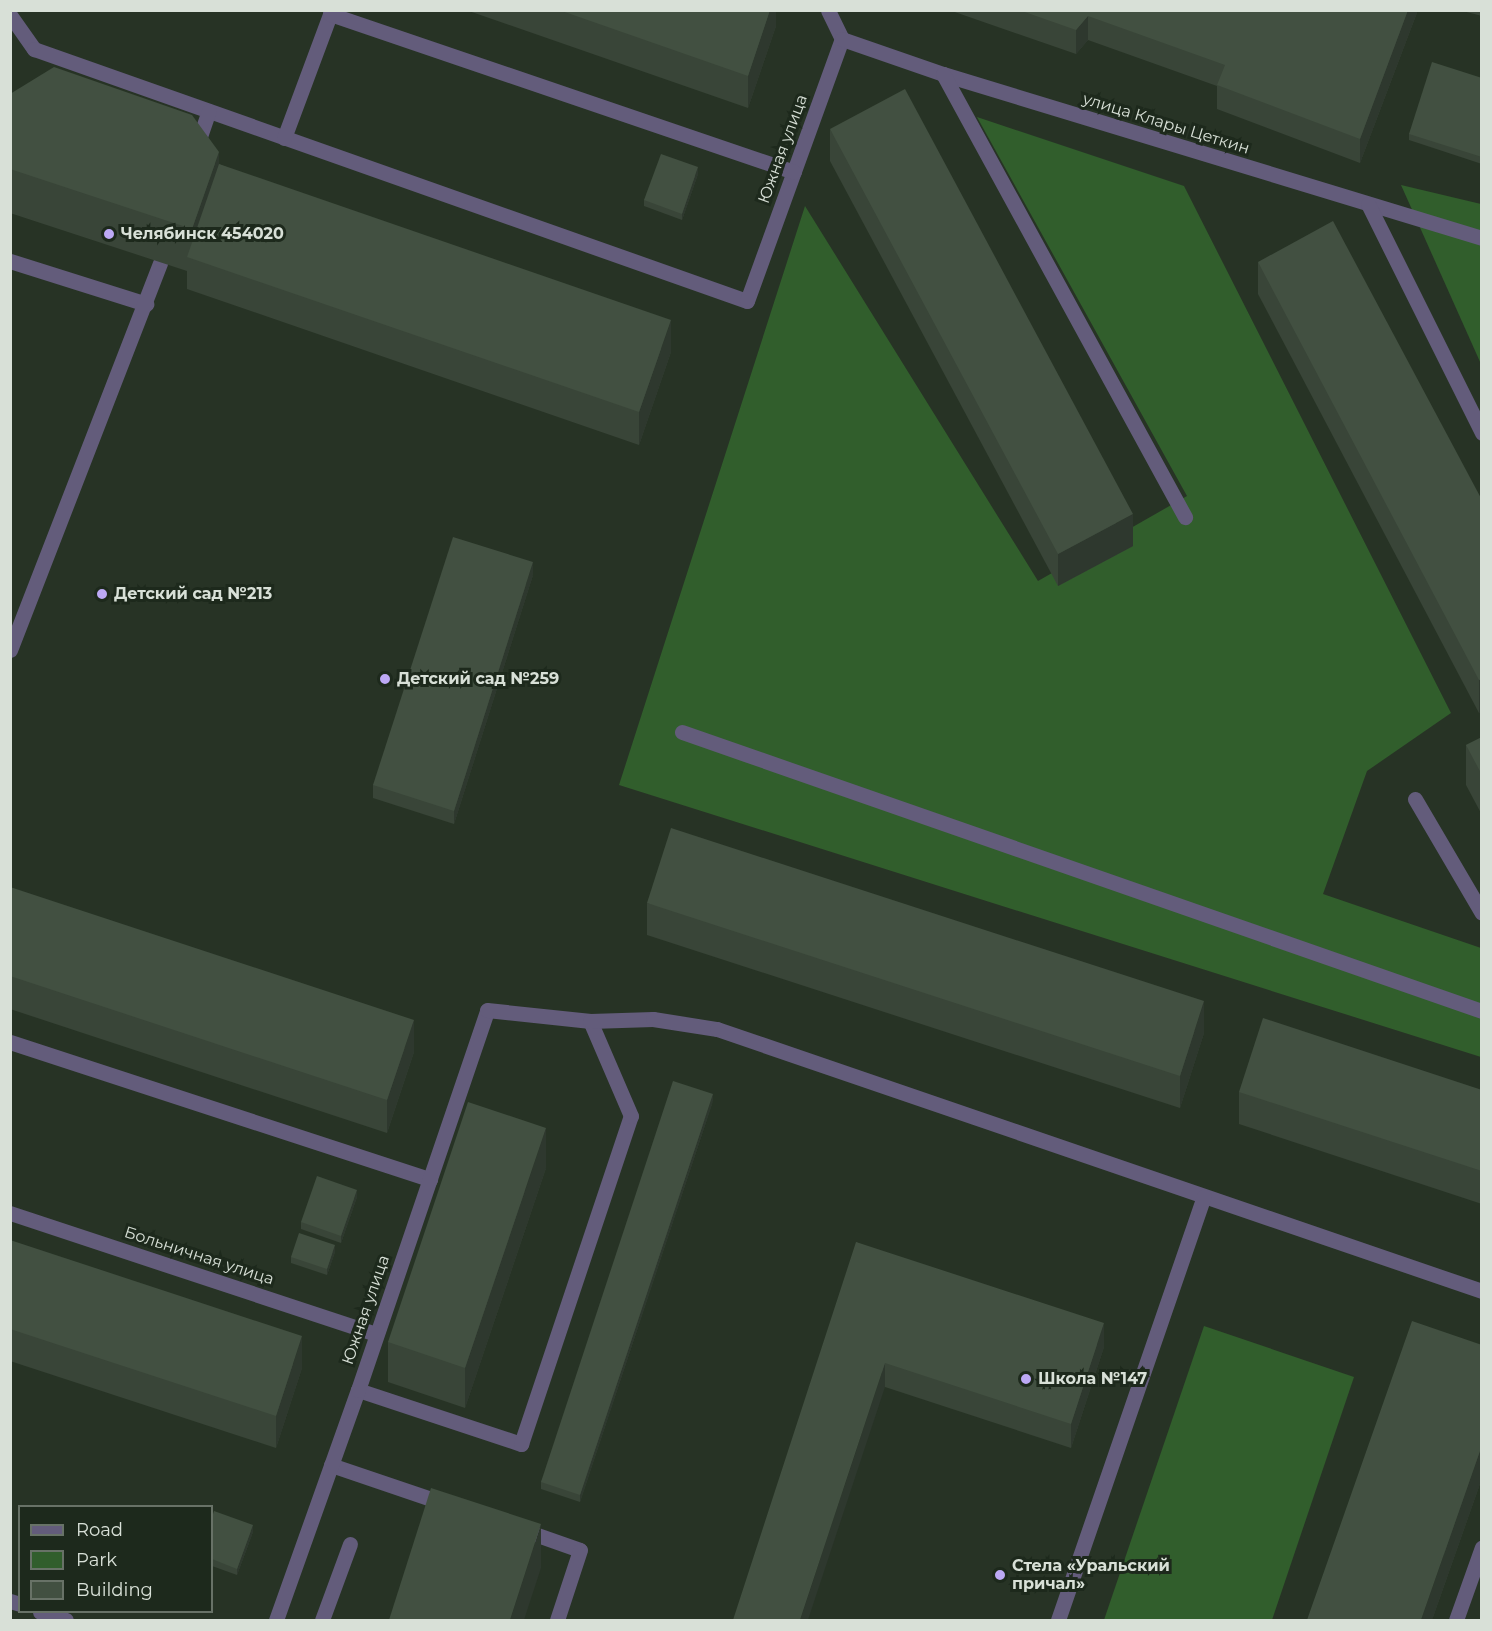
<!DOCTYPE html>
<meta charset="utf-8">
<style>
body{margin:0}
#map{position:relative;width:1492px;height:1631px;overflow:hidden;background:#273325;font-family:Montserrat,sans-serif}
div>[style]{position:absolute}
.green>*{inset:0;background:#315e2c}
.minor>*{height:15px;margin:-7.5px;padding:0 7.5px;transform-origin:7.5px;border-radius:7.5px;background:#635c7b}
.wall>*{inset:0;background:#394538}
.shaded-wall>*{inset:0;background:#2e382e}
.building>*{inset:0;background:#425041}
.dots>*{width:16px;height:16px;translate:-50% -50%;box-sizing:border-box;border:3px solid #1d291c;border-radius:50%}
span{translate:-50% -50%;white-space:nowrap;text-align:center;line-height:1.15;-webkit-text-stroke:6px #1d291c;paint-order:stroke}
.street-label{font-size:16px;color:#d8e0d7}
.poi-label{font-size:16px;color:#d8e0d7;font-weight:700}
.left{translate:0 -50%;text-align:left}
.frame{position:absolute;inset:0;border:12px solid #d8e0d7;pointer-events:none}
.legend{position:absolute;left:18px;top:1505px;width:195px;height:108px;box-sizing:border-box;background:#1d291c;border:2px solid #687267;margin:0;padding:8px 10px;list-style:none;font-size:18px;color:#d8e0d7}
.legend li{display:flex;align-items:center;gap:12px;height:30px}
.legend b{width:30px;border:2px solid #687267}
</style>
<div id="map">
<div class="green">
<i style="clip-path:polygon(977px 117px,1184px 186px,1451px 713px,1367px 771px,1323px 894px,1481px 948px,1481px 1057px,619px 785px,805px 206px,1038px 581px,1187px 496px)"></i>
<i style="clip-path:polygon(1401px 185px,1481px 204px,1481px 364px)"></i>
<i style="clip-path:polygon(1204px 1326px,1354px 1377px,1272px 1620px,1104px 1620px)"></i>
</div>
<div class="minor">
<i style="left:10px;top:15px;width:42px;rotate:54.8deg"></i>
<i style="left:34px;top:49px;width:756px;rotate:19.47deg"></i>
<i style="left:747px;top:301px;width:279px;rotate:-70.1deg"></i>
<i style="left:842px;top:39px;width:32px;rotate:-116deg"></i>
<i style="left:842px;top:39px;width:107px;rotate:19.1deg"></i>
<i style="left:943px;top:74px;width:563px;rotate:16.92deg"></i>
<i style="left:943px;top:74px;width:505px;rotate:61.35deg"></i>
<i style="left:284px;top:138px;width:132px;rotate:-69.6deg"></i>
<i style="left:330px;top:14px;width:490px;rotate:18.8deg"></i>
<i style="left:196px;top:148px;width:39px;rotate:-71deg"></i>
<i style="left:1368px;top:204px;width:256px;rotate:63.5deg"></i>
<i style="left:10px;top:261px;width:143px;rotate:17.5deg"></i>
<i style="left:10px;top:650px;width:415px;rotate:-68.8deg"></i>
<i style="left:682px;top:732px;width:847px;rotate:19.23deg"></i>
<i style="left:1415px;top:799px;width:132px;rotate:59.6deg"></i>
<i style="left:10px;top:1042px;width:442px;rotate:18.1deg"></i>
<i style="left:10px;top:1213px;width:385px;rotate:18.3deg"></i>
<i style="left:358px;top:1390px;width:172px;rotate:18.3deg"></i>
<i style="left:521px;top:1444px;width:346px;rotate:-71.5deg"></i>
<i style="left:631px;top:1116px;width:103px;rotate:-113.3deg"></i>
<i style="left:331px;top:1465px;width:121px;rotate:18.7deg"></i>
<i style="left:523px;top:1530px;width:60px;rotate:19.3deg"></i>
<i style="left:580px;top:1550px;width:74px;rotate:108.2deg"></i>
<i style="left:10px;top:1601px;width:10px;rotate:17deg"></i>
<i style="left:40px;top:1612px;width:27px;rotate:17deg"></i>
<i style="left:276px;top:1620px;width:244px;rotate:-70.4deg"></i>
<i style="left:358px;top:1390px;width:401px;rotate:-71.2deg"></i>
<i style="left:487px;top:1010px;width:104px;rotate:6.1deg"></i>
<i style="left:590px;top:1021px;width:63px;rotate:-1.8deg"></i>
<i style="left:653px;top:1019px;width:65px;rotate:8.9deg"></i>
<i style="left:717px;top:1029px;width:809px;rotate:18.91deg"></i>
<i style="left:322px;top:1620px;width:81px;rotate:-69.8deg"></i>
<i style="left:1058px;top:1620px;width:448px;rotate:-71deg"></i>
<i style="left:1456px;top:1620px;width:77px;rotate:-70.4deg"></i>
</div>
<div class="wall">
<i style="clip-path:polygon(466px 10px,776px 10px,776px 26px,748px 108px)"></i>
<i style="clip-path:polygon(949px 10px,1418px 10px,1360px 163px,1217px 109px,1217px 86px,1088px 40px,1076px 54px)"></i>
<i style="clip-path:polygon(1459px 10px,1482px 10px,1482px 16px)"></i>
<i style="clip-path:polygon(1482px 78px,1482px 164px,1409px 140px,1409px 134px)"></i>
<i style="clip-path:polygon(10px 94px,219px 164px,671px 352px,639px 445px,187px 289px,187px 271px,10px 213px)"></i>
<i style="clip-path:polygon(830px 129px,1133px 546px,1058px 586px,830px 161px)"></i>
<i style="clip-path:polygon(698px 174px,682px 220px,644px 206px,644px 200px)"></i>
<i style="clip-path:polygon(1258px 262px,1482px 500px,1482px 712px,1479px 713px,1258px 294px)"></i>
<i style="clip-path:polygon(533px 575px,454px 824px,373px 798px,373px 785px)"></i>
<i style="clip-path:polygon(1482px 737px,1482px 815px,1466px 785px,1466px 745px)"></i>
<i style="clip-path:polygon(10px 887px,414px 1052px,387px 1133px,10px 1009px)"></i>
<i style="clip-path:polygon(647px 903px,1204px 1033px,1180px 1108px,647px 935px)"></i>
<i style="clip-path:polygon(1482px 1090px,1482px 1204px,1239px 1124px,1239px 1092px)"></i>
<i style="clip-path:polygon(713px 1101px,580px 1502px,541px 1489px,541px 1482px)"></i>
<i style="clip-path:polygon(546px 1168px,465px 1408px,388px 1382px,388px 1342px)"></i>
<i style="clip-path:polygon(357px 1197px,341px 1243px,301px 1229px,301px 1222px)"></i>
<i style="clip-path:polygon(10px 1240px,302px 1368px,276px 1448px,10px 1361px)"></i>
<i style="clip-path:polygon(856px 1242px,1104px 1347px,1071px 1448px,885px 1387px)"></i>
<i style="clip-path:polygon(335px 1252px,327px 1275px,291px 1263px,291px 1257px)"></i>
<i style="clip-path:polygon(1482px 1345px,1482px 1481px,1481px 1481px,1432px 1620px)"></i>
<i style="clip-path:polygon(212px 1517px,253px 1532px,237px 1575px,212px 1566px)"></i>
</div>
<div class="shaded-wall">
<i style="clip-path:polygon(770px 10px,776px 10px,776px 26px,748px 108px,748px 76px)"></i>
<i style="clip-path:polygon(1408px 10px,1418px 10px,1360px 163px,1360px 139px)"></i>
<i style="clip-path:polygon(1088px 16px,1088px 40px,1076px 54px,1076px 30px)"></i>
<i style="clip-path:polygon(219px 152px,219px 196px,192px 259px,192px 229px)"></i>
<i style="clip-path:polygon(698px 167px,698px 174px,682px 220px,682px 214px)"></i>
<i style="clip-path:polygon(671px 320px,671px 352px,639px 445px,639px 412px)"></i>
<i style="clip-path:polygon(1133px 514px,1133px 546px,1058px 586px,1058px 554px)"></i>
<i style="clip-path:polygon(533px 562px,533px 575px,454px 824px,454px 811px)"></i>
<i style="clip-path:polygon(1482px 679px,1482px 712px,1479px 713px,1479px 680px)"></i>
<i style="clip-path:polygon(1204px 1001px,1204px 1033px,1180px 1108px,1180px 1076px)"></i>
<i style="clip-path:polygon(414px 1020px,414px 1052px,387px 1133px,387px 1100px)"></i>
<i style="clip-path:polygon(713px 1094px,713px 1101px,580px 1502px,580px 1495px)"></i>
<i style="clip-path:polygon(546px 1128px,546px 1168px,465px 1408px,465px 1368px)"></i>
<i style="clip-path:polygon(357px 1190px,357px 1197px,341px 1243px,341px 1236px)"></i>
<i style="clip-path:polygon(335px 1245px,335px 1252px,327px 1275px,327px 1269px)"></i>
<i style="clip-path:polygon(1104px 1323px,1104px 1347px,1071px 1448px,1071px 1424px)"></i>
<i style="clip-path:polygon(302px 1336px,302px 1368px,276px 1448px,276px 1416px)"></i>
<i style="clip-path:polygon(885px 1363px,885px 1387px,808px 1620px,800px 1620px)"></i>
<i style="clip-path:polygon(1481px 1448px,1481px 1481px,1432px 1620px,1421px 1620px)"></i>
<i style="clip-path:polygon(541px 1524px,541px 1568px,524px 1620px,510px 1620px)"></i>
<i style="clip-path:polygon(253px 1525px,253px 1532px,237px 1575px,237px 1569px)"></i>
</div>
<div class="building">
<i style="clip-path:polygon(559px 10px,770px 10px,748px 76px)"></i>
<i style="clip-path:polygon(1019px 10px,1408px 10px,1360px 139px,1217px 85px,1225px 65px,1088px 16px,1076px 30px)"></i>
<i style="clip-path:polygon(1432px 62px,1482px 78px,1482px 157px,1409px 134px)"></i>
<i style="clip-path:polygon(54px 67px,192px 115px,219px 152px,192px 229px,10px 169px,10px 94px)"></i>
<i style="clip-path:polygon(905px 89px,1133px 514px,1058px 554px,830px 129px)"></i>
<i style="clip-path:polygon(661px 154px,698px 167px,682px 214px,644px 200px)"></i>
<i style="clip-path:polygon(219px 164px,671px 320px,639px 412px,187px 257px)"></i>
<i style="clip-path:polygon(1333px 221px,1482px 500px,1482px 679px,1479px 680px,1258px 262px)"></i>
<i style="clip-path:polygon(453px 537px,533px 562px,454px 811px,373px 785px)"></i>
<i style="clip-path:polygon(1482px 737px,1482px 775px,1466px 745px)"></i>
<i style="clip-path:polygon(671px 828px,1204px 1001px,1180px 1076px,647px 903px)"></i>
<i style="clip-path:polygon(10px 887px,414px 1020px,387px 1100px,10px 976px)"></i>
<i style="clip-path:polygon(1263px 1018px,1482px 1090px,1482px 1171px,1239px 1092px)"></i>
<i style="clip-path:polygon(673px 1081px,713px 1094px,580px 1495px,541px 1482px)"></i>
<i style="clip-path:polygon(468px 1102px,546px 1128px,465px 1368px,388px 1342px)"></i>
<i style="clip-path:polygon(317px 1176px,357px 1190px,341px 1236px,301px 1222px)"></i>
<i style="clip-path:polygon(299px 1233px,335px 1245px,327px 1269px,291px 1257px)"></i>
<i style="clip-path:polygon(10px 1240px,302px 1336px,276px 1416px,10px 1329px)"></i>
<i style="clip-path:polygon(856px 1242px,1104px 1323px,1071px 1424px,885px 1363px,800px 1620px,733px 1620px)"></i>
<i style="clip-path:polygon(1412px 1321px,1482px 1345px,1482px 1449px,1481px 1448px,1421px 1620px,1307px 1620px)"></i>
<i style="clip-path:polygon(431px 1488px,541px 1524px,510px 1620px,389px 1620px)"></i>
<i style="clip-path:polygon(214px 1511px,253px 1525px,237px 1569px,212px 1559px,212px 1517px)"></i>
</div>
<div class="dots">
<i style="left:109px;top:234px;background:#bda9f5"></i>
<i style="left:102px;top:594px;background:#bda9f5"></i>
<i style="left:385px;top:679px;background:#bda9f5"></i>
<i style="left:1026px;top:1379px;background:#bda9f5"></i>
<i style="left:1000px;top:1575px;background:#bda9f5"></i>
</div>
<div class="street-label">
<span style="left:1166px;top:124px;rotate:17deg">улица Клары Цеткин</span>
<span style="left:783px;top:149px;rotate:-70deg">Южная улица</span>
<span style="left:199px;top:1256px;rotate:18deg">Больничная улица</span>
<span style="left:366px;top:1310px;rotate:-71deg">Южная улица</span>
</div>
<div class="poi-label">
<span class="left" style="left:121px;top:234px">Челябинск 454020</span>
<span class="left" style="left:114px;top:594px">Детский сад №213</span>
<span class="left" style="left:397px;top:679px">Детский сад №259</span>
<span class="left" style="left:1038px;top:1379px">Школа №147</span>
<span class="left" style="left:1012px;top:1575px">Стела «Уральский<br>причал»</span>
</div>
<div class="frame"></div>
<ul class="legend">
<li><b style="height:8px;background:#635c7b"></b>Road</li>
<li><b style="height:16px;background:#315e2c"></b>Park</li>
<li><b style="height:16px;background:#425041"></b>Building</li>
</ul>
</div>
